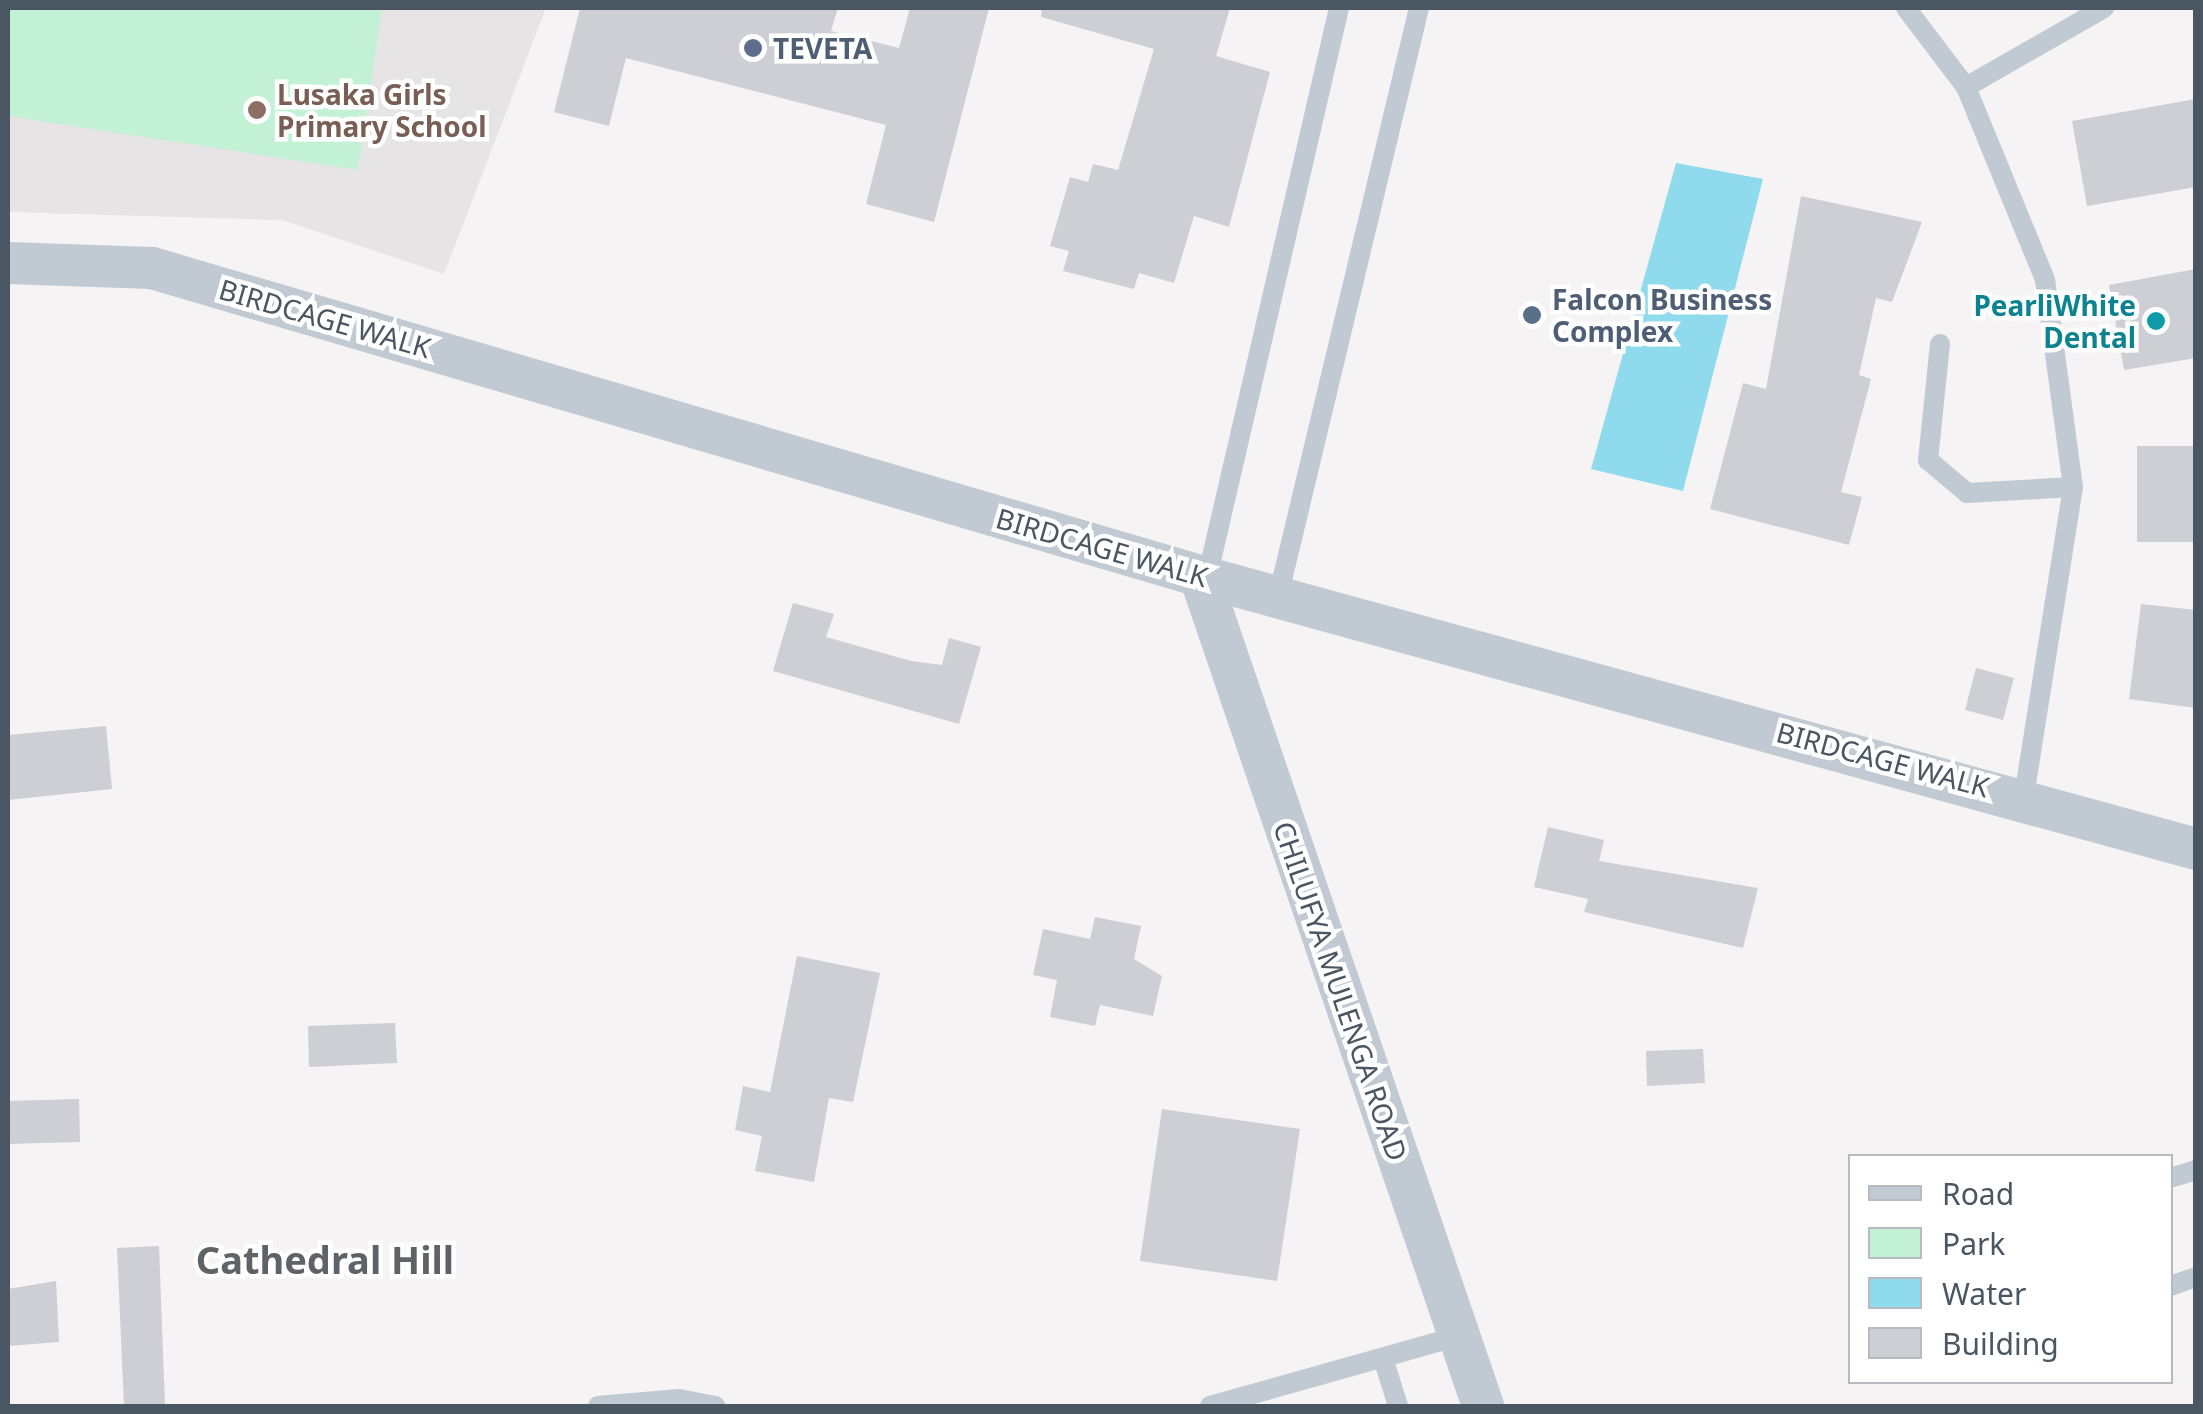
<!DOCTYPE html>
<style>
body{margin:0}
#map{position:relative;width:2203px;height:1414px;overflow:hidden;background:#f5f3f3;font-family:"Noto Sans",sans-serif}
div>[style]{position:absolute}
.education>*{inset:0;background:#e6e4e5}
.green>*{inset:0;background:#c3f1d5}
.water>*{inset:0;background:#90daee}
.building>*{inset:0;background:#cdcfd5}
.service>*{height:20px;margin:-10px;padding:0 10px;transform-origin:10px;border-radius:10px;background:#c1cad2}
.minor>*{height:42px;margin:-21px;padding:0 21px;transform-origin:21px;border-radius:21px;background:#c1cad2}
.dots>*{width:28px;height:28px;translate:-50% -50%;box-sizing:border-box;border:5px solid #fff;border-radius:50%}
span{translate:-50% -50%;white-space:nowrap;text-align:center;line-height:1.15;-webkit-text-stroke:9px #fff;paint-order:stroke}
.service-label{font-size:28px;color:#4e5e75;font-weight:700}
.left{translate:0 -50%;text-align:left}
.education-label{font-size:28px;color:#785e54;font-weight:700}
.culture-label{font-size:28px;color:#0d838f;font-weight:700}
.right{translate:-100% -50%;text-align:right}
.street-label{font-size:28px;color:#4a5661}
.district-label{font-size:38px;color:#5f6368;font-weight:700}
.frame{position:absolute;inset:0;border:10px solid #4a5661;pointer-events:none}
.legend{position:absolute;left:1848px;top:1154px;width:325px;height:230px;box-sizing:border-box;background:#fff;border:2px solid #b7bbc0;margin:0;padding:12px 18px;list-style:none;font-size:30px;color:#4a5661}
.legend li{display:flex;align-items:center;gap:20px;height:50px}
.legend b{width:50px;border:2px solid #b7bbc0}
</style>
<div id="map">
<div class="education">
<i style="clip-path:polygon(8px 8px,546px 8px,444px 274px,282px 220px,8px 212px)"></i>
</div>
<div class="green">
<i style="clip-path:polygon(8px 8px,382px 8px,358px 170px,8px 116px)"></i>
</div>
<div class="water">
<i style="clip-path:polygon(1676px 163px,1763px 179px,1683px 491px,1591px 469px)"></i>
</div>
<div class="building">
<i style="clip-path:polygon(580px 8px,838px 8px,831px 31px,899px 48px,910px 8px,989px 8px,934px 222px,866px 204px,886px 125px,626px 58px,609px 126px,554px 112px)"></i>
<i style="clip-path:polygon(1042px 8px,1230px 8px,1216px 56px,1270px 72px,1229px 227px,1194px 216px,1174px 283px,1139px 273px,1134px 289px,1063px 271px,1069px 251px,1050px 246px,1070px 177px,1088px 182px,1093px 164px,1118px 170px,1154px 49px,1041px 17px)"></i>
<i style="clip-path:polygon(2196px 99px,2196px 187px,2087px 206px,2072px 121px)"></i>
<i style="clip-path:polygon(1801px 196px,1922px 222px,1892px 302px,1876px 298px,1859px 375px,1871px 379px,1841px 492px,1862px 497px,1849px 545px,1710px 509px,1743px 383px,1766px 389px)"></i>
<i style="clip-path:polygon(2196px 269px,2196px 358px,2124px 370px,2109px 285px)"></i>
<i style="clip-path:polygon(2137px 446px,2196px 446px,2196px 542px,2137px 542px)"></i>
<i style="clip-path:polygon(793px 603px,834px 614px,826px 637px,911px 661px,942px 665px,949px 638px,981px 647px,959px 724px,773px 671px)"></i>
<i style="clip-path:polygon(2141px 604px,2196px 610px,2196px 708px,2129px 699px)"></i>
<i style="clip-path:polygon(1976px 668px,2014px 678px,2003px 720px,1965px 710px)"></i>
<i style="clip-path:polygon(106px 726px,112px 789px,8px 800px,8px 735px)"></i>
<i style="clip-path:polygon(1548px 827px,1604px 840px,1599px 861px,1758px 888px,1743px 948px,1584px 912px,1588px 899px,1534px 887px)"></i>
<i style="clip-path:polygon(1095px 917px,1141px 926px,1134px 959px,1162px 976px,1153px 1016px,1100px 1005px,1095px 1026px,1050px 1017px,1057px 980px,1033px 975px,1043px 929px,1090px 939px)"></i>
<i style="clip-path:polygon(797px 956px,880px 973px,853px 1102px,829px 1098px,814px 1182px,755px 1171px,762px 1136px,735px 1130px,743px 1086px,770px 1092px)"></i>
<i style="clip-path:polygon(395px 1023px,397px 1063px,309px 1067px,308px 1026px)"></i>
<i style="clip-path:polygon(1703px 1049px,1705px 1083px,1647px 1086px,1646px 1051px)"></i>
<i style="clip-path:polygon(79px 1099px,80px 1142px,8px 1144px,8px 1101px)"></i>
<i style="clip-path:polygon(1162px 1109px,1300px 1129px,1277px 1281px,1140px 1261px)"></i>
<i style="clip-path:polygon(159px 1246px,165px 1406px,124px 1406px,117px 1248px)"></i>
<i style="clip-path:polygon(56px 1281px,59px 1342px,8px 1346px,8px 1289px)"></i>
</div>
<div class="service">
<i style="left:1906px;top:8px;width:99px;rotate:52.8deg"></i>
<i style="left:1966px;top:87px;width:209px;rotate:67.7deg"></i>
<i style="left:2045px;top:280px;width:209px;rotate:82.3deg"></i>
<i style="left:2073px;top:487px;width:314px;rotate:99deg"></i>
<i style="left:1966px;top:87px;width:159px;rotate:-29.8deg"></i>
<i style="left:1940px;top:344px;width:117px;rotate:95.9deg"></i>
<i style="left:1928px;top:460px;width:51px;rotate:40.2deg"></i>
<i style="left:1967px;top:493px;width:106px;rotate:-3.2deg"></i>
<i style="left:1207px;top:578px;width:585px;rotate:-76.96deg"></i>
<i style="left:1278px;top:597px;width:606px;rotate:-76.54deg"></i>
<i style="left:2170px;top:1178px;width:27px;rotate:-17deg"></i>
<i style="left:2170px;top:1286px;width:28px;rotate:-19deg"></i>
<i style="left:1383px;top:1358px;width:50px;rotate:72.6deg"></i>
<i style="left:598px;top:1406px;width:81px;rotate:-4.9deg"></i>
<i style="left:679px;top:1399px;width:37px;rotate:11deg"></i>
<i style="left:1210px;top:1406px;width:259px;rotate:-15.7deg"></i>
</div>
<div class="minor">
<i style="left:8px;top:263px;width:144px;rotate:2deg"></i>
<i style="left:152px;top:268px;width:1092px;rotate:16.38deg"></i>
<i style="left:1200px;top:576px;width:1033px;rotate:15.33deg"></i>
<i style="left:1200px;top:576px;width:877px;rotate:71.17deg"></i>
</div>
<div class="dots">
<i style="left:753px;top:48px;background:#5c6f8a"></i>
<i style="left:257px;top:110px;background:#8d6e63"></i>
<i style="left:1532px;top:315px;background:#5c6f8a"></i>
<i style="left:2156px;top:321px;background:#0f9aa8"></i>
</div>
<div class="service-label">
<span class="left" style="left:773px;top:48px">TEVETA</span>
<span class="left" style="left:1552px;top:315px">Falcon Business<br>Complex</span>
</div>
<div class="education-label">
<span class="left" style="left:277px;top:110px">Lusaka Girls<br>Primary School</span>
</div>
<div class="culture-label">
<span class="right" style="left:2136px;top:321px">PearliWhite<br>Dental</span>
</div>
<div class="street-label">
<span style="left:325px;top:318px;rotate:16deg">BIRDCAGE WALK</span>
<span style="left:1102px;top:547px;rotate:16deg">BIRDCAGE WALK</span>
<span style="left:1883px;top:759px;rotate:15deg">BIRDCAGE WALK</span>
<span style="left:1341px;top:991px;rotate:71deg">CHILUFYA MULENGA ROAD</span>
</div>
<div class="district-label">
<span style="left:325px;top:1260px">Cathedral Hill</span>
</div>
<div class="frame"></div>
<ul class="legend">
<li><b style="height:12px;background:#c1cad2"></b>Road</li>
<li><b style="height:28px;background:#c3f1d5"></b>Park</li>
<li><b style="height:28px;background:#90daee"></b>Water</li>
<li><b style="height:28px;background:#cdcfd5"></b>Building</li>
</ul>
</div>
